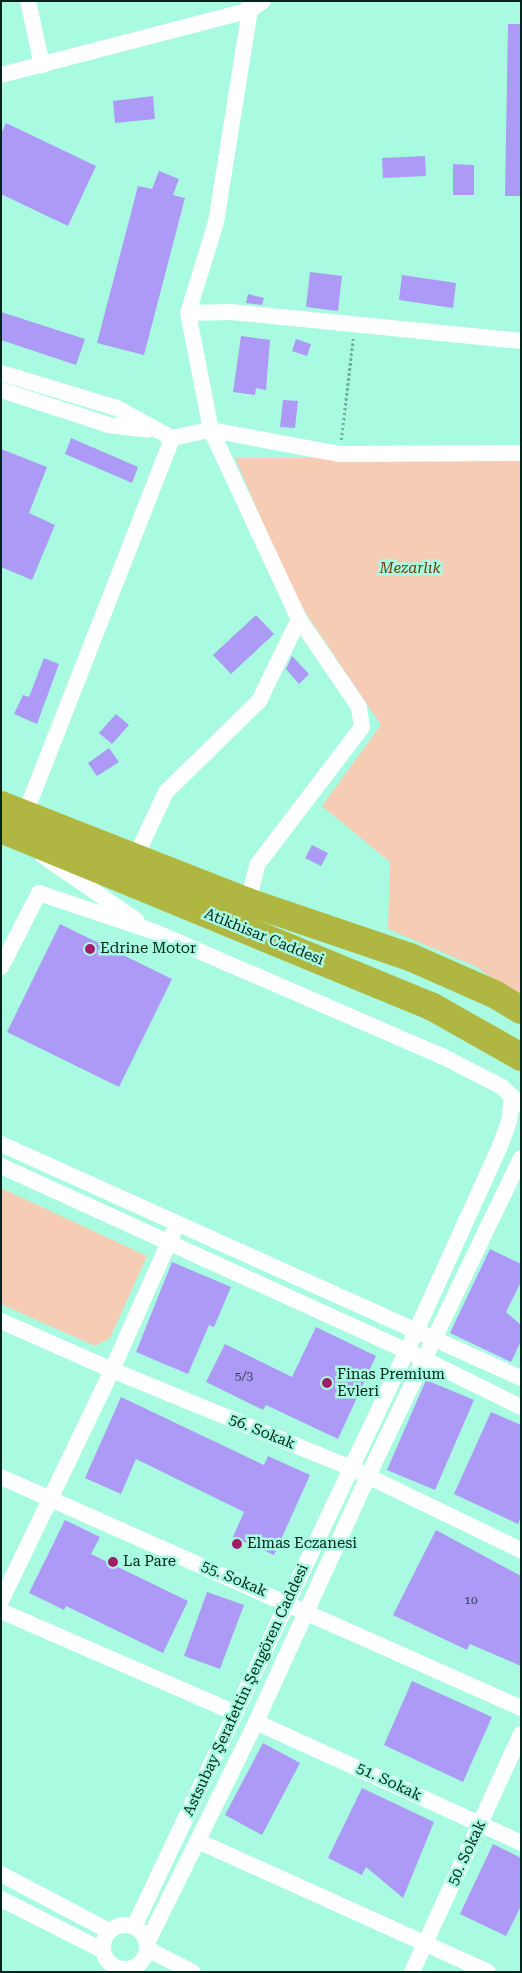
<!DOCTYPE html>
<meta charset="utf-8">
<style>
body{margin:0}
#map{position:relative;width:522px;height:1973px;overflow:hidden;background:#a8fbe1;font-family:"Roboto Serif",serif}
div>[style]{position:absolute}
.green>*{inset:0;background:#f6cdb4}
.building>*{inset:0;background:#ad99f6}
.path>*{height:2.5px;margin-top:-1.25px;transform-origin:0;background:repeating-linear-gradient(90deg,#6eb19d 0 2.5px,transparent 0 5px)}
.minor>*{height:16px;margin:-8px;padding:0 8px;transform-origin:8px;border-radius:8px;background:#fff}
.minor>.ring{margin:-8px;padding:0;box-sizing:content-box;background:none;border:16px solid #fff;border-radius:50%}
.trunk>*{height:28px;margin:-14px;padding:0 14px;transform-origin:14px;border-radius:14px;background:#b0b642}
.dots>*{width:14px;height:14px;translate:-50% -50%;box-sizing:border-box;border:2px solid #a8fbe1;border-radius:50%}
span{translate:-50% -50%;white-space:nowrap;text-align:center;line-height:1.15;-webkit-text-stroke:5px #a8fbe1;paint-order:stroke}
.number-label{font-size:12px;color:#2c4252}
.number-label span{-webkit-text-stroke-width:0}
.park-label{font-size:15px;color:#73390a;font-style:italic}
.street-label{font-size:15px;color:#01251c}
.poi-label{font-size:15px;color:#01251c}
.left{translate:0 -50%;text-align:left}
.frame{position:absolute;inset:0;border:2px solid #01251c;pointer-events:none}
</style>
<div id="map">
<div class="green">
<i style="clip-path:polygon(521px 457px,521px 1000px,477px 967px,388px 929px,390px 862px,322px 806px,381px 725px,295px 597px,235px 458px)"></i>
<i style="clip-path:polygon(1px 1188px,147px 1256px,110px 1338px,95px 1346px,1px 1304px)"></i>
</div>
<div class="building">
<i style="clip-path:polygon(508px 24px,521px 24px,521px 196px,505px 196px)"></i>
<i style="clip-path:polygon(153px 96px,155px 119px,115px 123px,113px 101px)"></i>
<i style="clip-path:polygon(6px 123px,96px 166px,68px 226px,1px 194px,1px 134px)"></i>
<i style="clip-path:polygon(425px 156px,426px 176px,383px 178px,382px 158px)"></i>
<i style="clip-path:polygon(453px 164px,474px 165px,474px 195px,453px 195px)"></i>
<i style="clip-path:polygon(159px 171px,179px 179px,173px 195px,185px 198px,144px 355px,97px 343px,138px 186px,152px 189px)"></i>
<i style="clip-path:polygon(310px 272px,342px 276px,338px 311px,306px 307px)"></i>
<i style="clip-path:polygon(402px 275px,456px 283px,453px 308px,399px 300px)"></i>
<i style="clip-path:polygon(248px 294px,264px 298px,262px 305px,246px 303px)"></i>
<i style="clip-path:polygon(1px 312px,85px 339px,76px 365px,1px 340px)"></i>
<i style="clip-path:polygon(241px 336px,270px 340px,266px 390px,256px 388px,255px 395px,233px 392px)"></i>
<i style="clip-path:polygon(296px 339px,311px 344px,307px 356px,292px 351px)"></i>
<i style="clip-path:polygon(283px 400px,298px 401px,295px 428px,280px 427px)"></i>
<i style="clip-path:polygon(71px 438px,138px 467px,132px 483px,65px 454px)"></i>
<i style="clip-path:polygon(1px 449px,47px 467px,29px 513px,55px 525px,32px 580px,1px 567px)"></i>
<i style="clip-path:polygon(256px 615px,274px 634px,231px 674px,213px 655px)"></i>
<i style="clip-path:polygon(292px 656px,309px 674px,299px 684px,286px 669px)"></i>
<i style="clip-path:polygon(44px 658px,59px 664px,37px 724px,14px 714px,23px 695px,29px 697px)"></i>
<i style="clip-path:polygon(116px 714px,129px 725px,112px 744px,99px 733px)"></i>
<i style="clip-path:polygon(109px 748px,119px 762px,97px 776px,88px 763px)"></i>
<i style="clip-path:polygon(312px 845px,328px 853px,321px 866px,305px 858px)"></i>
<i style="clip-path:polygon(60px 924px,172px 979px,119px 1087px,7px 1032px)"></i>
<i style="clip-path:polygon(490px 1249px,521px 1264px,521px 1282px,506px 1312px,521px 1325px,521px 1341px,511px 1362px,450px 1333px)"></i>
<i style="clip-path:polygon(172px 1262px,231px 1287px,214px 1327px,209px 1325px,188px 1374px,136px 1352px)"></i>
<i style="clip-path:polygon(316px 1327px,376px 1356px,338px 1439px,266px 1405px,263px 1410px,206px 1382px,225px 1344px,292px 1377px)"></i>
<i style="clip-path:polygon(426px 1380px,474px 1400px,435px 1490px,387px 1470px)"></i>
<i style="clip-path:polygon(121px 1397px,264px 1465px,268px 1456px,310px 1475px,274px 1555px,233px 1537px,244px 1512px,136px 1459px,121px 1494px,85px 1478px)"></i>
<i style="clip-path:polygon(491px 1412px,521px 1425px,521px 1517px,518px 1524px,454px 1494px)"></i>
<i style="clip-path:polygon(65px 1520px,100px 1537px,91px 1554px,188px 1601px,163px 1653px,66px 1606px,64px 1610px,29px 1593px)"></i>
<i style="clip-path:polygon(436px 1530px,521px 1576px,521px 1666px,470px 1644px,467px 1650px,393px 1615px)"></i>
<i style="clip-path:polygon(207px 1592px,244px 1605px,220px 1669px,184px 1656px)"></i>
<i style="clip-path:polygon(412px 1681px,492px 1717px,463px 1782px,384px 1745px)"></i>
<i style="clip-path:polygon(263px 1743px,300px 1763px,262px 1835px,225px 1815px)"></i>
<i style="clip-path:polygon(362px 1788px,434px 1822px,403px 1898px,366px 1867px,362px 1875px,328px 1858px)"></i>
<i style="clip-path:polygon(493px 1844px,521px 1858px,521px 1906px,506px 1936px,460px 1914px)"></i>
</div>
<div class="path">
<i style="left:341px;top:440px;width:102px;rotate:-83.2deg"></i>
</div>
<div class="minor">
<i style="left:28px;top:1px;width:66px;rotate:77.7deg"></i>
<i style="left:1px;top:75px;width:257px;rotate:-14.6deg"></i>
<i style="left:250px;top:10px;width:8px;rotate:-90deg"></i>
<i style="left:188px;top:313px;width:43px;rotate:-1.3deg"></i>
<i style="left:231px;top:312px;width:291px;rotate:5.7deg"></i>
<i style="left:1px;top:373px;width:121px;rotate:16.8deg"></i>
<i style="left:117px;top:408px;width:63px;rotate:28.6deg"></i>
<i style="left:172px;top:438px;width:40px;rotate:-12deg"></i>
<i style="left:211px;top:430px;width:130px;rotate:10.6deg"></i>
<i style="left:339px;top:454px;width:182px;rotate:-0.3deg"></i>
<i style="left:1px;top:390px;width:114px;rotate:18deg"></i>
<i style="left:109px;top:425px;width:39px;rotate:7deg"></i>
<i style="left:25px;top:814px;width:404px;rotate:-68.6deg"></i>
<i style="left:43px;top:856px;width:113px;rotate:34.5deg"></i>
<i style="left:135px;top:858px;width:73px;rotate:-64.8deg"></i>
<i style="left:166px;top:792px;width:130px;rotate:-44.4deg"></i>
<i style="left:259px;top:701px;width:91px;rotate:-64deg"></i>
<i style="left:248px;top:902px;width:38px;rotate:-76deg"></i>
<i style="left:257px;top:865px;width:173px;rotate:-52.7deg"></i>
<i style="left:362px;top:727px;width:20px;rotate:-99deg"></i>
<i style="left:359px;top:707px;width:107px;rotate:-124.3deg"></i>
<i style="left:299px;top:619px;width:208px;rotate:-115deg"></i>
<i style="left:211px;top:430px;width:119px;rotate:-101.1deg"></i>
<i style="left:188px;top:313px;width:95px;rotate:-72.9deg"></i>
<i style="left:216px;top:222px;width:215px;rotate:-80.9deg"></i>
<i style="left:250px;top:10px;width:16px;rotate:-35deg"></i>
<i style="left:1px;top:967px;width:83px;rotate:-62.8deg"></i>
<i style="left:39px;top:893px;width:122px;rotate:18.6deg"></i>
<i style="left:155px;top:932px;width:313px;rotate:23.4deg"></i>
<i style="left:442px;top:1056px;width:68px;rotate:27.3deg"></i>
<i style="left:502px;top:1087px;width:25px;rotate:43deg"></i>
<i style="left:1px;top:1144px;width:570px;rotate:24.23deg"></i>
<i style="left:1px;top:1166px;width:446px;rotate:24.5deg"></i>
<i style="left:407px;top:1351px;width:127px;rotate:26.2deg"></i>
<i style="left:1px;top:1321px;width:121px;rotate:23.8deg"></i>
<i style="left:112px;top:1370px;width:258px;rotate:22.3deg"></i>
<i style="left:351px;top:1468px;width:189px;rotate:25.8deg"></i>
<i style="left:1px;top:1477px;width:569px;rotate:23.95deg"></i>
<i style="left:1px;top:1601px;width:256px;rotate:-64.3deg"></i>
<i style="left:112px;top:1370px;width:150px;rotate:-66deg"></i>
<i style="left:1px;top:1611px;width:256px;rotate:23.5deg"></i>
<i style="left:256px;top:1722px;width:291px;rotate:24.5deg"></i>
<i style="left:198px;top:1841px;width:318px;rotate:24.3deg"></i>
<i style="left:1px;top:1874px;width:122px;rotate:27.8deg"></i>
<i style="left:1px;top:1899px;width:113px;rotate:26.8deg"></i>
<i class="ring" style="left:103px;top:1925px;width:28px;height:28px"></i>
<i style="left:134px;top:1927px;width:662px;rotate:-64.67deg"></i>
<i style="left:417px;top:1329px;width:201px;rotate:-65.6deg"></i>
<i style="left:500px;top:1146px;width:27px;rotate:-70deg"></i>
<i style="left:509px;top:1121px;width:25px;rotate:-83deg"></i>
<i style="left:147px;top:1943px;width:246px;rotate:-63.7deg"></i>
<i style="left:256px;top:1722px;width:268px;rotate:-65.5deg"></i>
<i style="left:367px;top:1478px;width:355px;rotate:-64.3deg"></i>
<i style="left:147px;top:1949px;width:51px;rotate:26.6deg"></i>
<i style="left:412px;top:1972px;width:262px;rotate:-65.4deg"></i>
</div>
<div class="trunk">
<i style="left:1px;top:805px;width:265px;rotate:21.4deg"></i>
<i style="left:248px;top:902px;width:171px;rotate:18.8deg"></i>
<i style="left:410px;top:957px;width:94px;rotate:23.8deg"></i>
<i style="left:496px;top:995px;width:29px;rotate:31deg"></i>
<i style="left:1px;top:829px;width:465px;rotate:22.4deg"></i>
<i style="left:431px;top:1006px;width:103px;rotate:29.5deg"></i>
</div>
<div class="dots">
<i style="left:90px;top:949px;background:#a31c67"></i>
<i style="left:327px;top:1383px;background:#a31c67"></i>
<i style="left:237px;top:1544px;background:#a31c67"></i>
<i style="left:113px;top:1562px;background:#a31c67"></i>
</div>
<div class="number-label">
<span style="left:244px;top:1377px">5/3</span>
<span style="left:471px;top:1601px">10</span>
</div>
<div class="park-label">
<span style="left:410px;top:569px">Mezarlık</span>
</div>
<div class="street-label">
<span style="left:264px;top:937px;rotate:22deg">Atikhisar Caddesi</span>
<span style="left:262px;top:1432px;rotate:22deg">56. Sokak</span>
<span style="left:234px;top:1579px;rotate:23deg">55. Sokak</span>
<span style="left:246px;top:1690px;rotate:-65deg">Astsubay Şerafettin Şengören Caddesi</span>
<span style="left:389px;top:1782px;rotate:25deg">51. Sokak</span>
<span style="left:467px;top:1853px;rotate:-65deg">50. Sokak</span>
</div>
<div class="poi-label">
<span class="left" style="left:100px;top:949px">Edrine Motor</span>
<span class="left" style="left:337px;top:1383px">Finas Premium<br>Evleri</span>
<span class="left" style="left:247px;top:1544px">Elmas Eczanesi</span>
<span class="left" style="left:123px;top:1562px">La Pare</span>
</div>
<div class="frame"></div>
</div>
